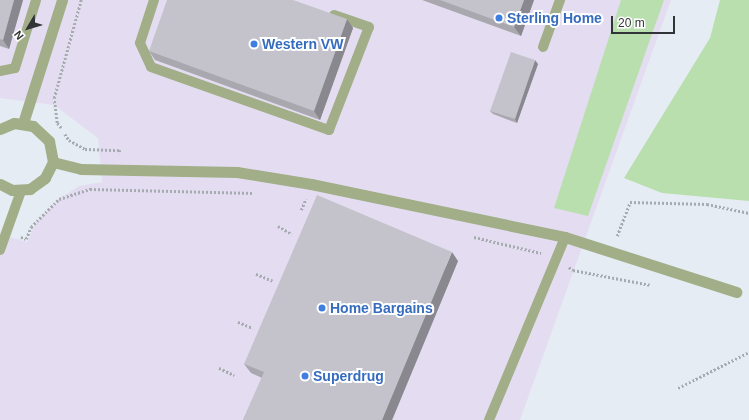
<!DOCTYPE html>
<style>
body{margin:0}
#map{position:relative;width:749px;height:420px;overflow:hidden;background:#e5ecf3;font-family:Arial,sans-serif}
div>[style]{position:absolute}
.commercial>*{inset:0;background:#e4ddf2}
.green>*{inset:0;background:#b8dfad}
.path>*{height:2.5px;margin-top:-1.25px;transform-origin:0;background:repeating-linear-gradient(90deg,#a6abb0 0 2px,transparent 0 4px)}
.service>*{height:10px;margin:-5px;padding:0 5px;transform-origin:5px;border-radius:5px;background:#a1ae87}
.minor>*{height:11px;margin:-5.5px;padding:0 5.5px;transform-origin:5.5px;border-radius:5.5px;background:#a1ae87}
.wall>*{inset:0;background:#a9a8af}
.shaded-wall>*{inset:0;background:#89888e}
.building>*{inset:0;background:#c4c3cb}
.dots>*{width:11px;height:11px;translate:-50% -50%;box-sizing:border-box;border:2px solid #fff;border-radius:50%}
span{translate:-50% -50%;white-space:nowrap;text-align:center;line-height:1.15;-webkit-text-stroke:4px #fff;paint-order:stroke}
.shop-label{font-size:14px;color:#366cbe;font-weight:700}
.left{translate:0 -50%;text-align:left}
.north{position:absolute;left:8px;top:8px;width:40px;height:40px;-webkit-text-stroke:3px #fff;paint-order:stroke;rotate:232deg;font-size:11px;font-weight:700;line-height:16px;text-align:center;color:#313436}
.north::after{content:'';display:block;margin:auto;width:14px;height:18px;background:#313436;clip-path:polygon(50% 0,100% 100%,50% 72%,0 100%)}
.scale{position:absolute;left:611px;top:16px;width:64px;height:18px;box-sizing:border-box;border:2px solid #313436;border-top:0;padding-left:5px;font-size:12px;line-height:14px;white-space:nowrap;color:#313436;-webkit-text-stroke:3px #fff;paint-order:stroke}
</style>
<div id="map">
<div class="commercial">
<i style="clip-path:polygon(0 0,671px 0,520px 420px,0 420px,0 234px,27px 242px,37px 220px,59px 199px,79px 186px,102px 182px,98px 138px,54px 105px,0 98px)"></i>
</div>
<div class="green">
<i style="clip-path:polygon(621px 0,664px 0,588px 216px,554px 208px)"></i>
<i style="clip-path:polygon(720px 0,749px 0,749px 201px,662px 193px,624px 178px,710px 38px)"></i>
</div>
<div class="path">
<i style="left:61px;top:128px;width:6px;rotate:-129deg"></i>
<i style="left:57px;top:123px;width:25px;rotate:-97deg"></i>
<i style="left:54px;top:98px;width:102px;rotate:-74.6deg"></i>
<i style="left:65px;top:134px;width:7px;rotate:56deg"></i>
<i style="left:69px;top:140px;width:18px;rotate:29deg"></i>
<i style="left:85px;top:149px;width:35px;rotate:2deg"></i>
<i style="left:120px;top:150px;width:4px;rotate:104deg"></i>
<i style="left:301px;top:210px;width:12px;rotate:-66deg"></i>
<i style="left:278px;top:226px;width:16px;rotate:30deg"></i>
<i style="left:617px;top:236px;width:36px;rotate:-69deg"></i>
<i style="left:630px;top:202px;width:77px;rotate:1.5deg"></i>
<i style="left:707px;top:204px;width:43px;rotate:12.1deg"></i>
<i style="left:21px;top:237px;width:5px;rotate:22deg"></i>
<i style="left:26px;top:239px;width:13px;rotate:-67deg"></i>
<i style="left:31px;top:227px;width:40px;rotate:-45deg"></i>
<i style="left:59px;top:199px;width:33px;rotate:-18deg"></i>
<i style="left:90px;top:189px;width:164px;rotate:1.4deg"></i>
<i style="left:474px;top:237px;width:69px;rotate:13.4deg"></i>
<i style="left:569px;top:267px;width:5px;rotate:37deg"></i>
<i style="left:573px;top:270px;width:79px;rotate:10.9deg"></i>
<i style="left:256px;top:274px;width:18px;rotate:22deg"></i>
<i style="left:238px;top:322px;width:16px;rotate:22deg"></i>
<i style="left:219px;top:368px;width:17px;rotate:25deg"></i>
<i style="left:678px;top:388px;width:80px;rotate:-26.9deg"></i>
</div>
<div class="service">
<i style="left:154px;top:0;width:45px;rotate:108deg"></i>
<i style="left:140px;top:43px;width:26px;rotate:65deg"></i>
<i style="left:151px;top:67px;width:189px;rotate:19.5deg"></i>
<i style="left:329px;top:130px;width:110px;rotate:-68.8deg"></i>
<i style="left:369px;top:27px;width:37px;rotate:-161deg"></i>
<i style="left:543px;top:47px;width:50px;rotate:-70.1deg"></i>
<i style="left:0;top:71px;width:15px;rotate:-11deg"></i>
<i style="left:15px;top:68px;width:71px;rotate:-72.8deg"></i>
<i style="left:0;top:250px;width:63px;rotate:-70.4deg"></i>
<i style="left:489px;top:420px;width:198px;rotate:-67.4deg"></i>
</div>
<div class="minor">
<i style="left:23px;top:123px;width:129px;rotate:-72.4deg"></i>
<i style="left:0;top:129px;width:15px;rotate:-23deg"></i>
<i style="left:14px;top:123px;width:19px;rotate:9deg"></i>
<i style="left:33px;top:126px;width:22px;rotate:43deg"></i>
<i style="left:49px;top:141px;width:21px;rotate:79deg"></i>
<i style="left:53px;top:162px;width:18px;rotate:117deg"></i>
<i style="left:45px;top:178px;width:19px;rotate:144deg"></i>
<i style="left:30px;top:189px;width:18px;rotate:177deg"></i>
<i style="left:12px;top:190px;width:13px;rotate:-153deg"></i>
<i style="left:53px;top:162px;width:29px;rotate:14deg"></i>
<i style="left:81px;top:169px;width:156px;rotate:1.1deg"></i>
<i style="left:237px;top:172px;width:75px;rotate:9.2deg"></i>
<i style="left:311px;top:184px;width:259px;rotate:11.8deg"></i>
<i style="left:565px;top:237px;width:180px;rotate:17.8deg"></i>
</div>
<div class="wall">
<i style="clip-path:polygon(0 0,23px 0,9px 49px,0 46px)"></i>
<i style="clip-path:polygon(422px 0,534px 0,521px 36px)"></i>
<i style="clip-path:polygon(347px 19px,353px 28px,320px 120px,155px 60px,149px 51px)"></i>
<i style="clip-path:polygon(538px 64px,517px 123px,493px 114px,490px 111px)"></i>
<i style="clip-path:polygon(458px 261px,392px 420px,243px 420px,262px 378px,251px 373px,244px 364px)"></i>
</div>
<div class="shaded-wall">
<i style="clip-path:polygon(14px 0,23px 0,9px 49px,3px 40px)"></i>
<i style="clip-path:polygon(524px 0,534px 0,521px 36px,514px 27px)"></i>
<i style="clip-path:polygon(347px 19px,353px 28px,320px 120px,314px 111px)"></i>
<i style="clip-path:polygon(535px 60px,538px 64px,517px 123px,515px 119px)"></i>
<i style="clip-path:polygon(452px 252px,458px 261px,392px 420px,382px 420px)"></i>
</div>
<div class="building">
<i style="clip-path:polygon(0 0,14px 0,3px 40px,0 39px)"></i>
<i style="clip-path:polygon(167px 0,293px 0,347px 19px,314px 111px,149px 51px)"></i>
<i style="clip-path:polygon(440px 0,524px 0,514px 27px)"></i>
<i style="clip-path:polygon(511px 52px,535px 60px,515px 119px,490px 111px)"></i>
<i style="clip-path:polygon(317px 195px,452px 252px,382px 420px,243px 420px,264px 372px,244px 364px)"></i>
</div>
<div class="dots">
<i style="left:499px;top:18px;background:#3f7fe0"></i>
<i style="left:254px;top:44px;background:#3f7fe0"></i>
<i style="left:322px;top:308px;background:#3f7fe0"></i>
<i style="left:305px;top:376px;background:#3f7fe0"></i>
</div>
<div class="shop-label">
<span class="left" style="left:507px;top:18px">Sterling Home</span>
<span class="left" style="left:262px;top:44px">Western VW</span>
<span class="left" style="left:330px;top:308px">Home Bargains</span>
<span class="left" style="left:313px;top:376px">Superdrug</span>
</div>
<div class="north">N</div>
<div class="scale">20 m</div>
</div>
